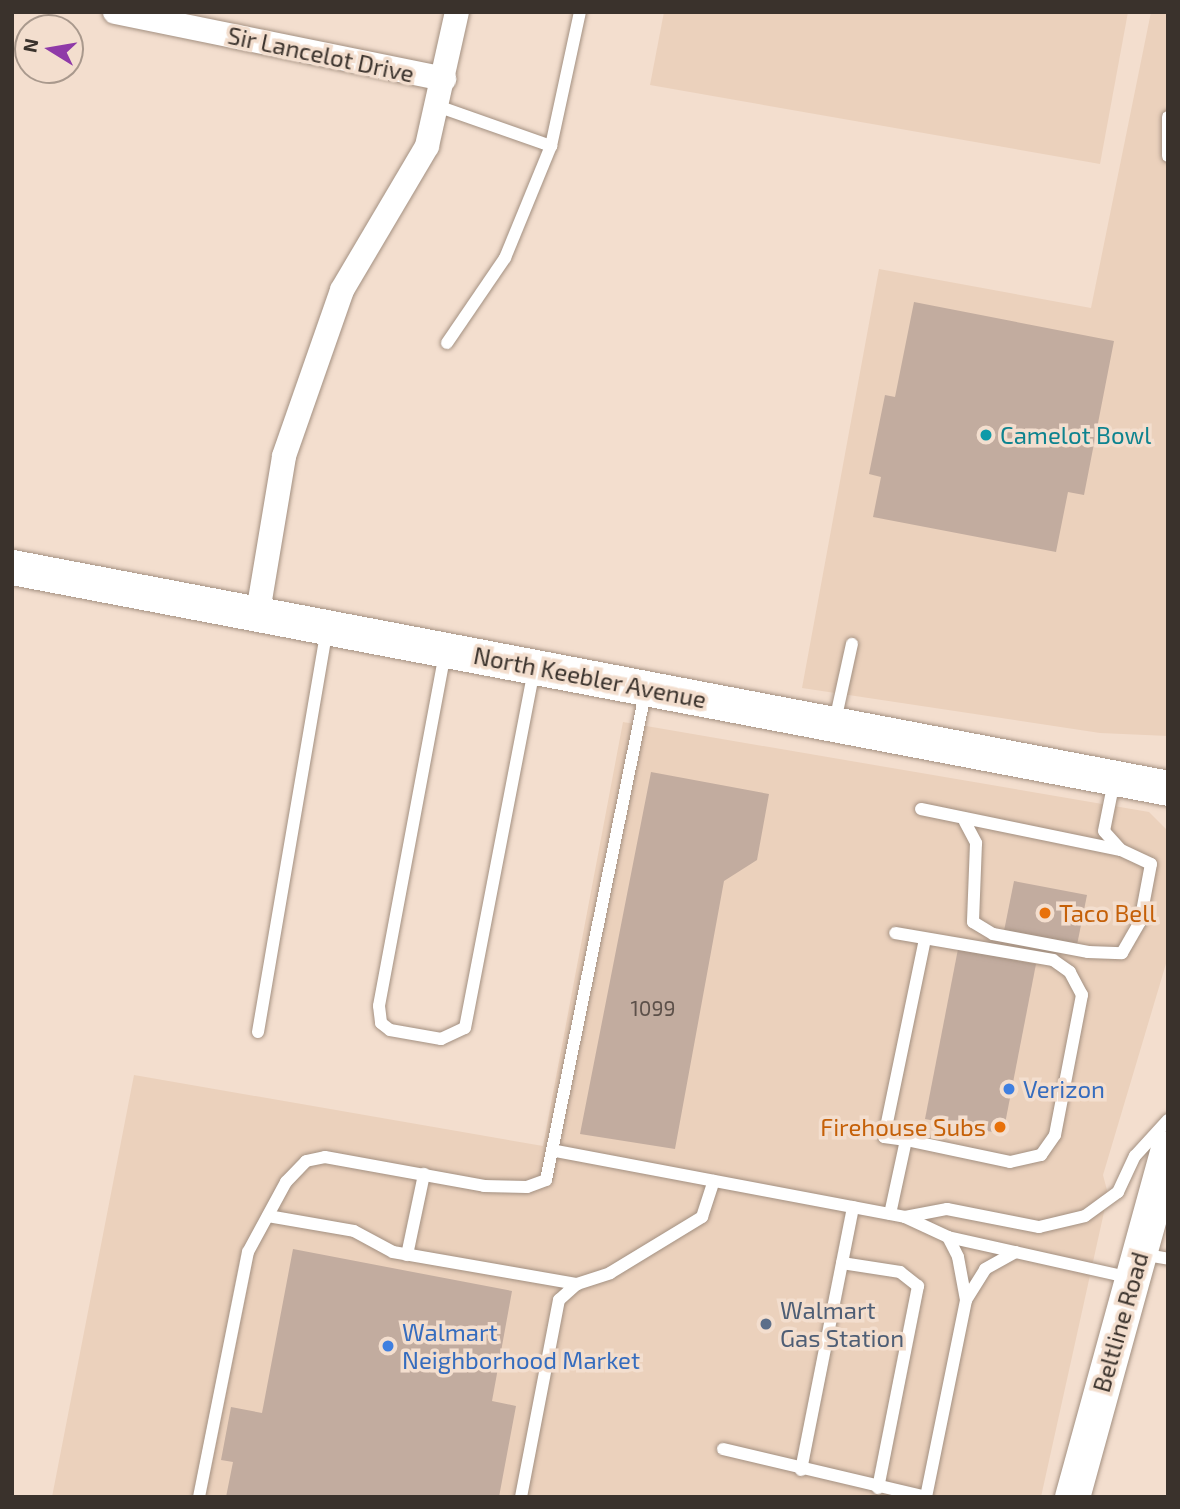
<!DOCTYPE html>
<style>
body{margin:0}
#map{position:relative;width:1180px;height:1509px;overflow:hidden;background:#f3dece;font-family:"Exo 2",sans-serif}
div>[style]{position:absolute}
.built>*{inset:0;background:#ebd1bc}
.building>*{inset:0;background:#c2ac9f}
.roads{filter:drop-shadow(0 0 2px #a39081) drop-shadow(0 0 2px #a39081)}
.lane>*{height:12px;margin:-6px;padding:0 6px;transform-origin:6px;border-radius:6px;background:#fff}
.street>*{height:24px;margin:-12px;padding:0 12px;transform-origin:12px;border-radius:12px;background:#fff}
.secondary>*{height:35px;margin:-17.5px;padding:0 17.5px;transform-origin:17.5px;border-radius:17.5px;background:#fff}
.dots>*{width:19px;height:19px;translate:-50% -50%;box-sizing:border-box;border:4px solid #f3dece;border-radius:50%}
span{translate:-50% -50%;white-space:nowrap;text-align:center;line-height:1.15;-webkit-text-stroke:7px #f3dece;paint-order:stroke}
.number-label{font-size:21px;color:#5c5049}
.number-label span{-webkit-text-stroke-width:0}
.street-label{font-size:24px;color:#3a322c}
.culture-label{font-size:24px;color:#0d838f}
.left{translate:0 -50%;text-align:left}
.food-label{font-size:24px;color:#c56008}
.right{translate:-100% -50%;text-align:right}
.shop-label{font-size:24px;color:#366cbe}
.service-label{font-size:24px;color:#4e5e75}
.frame{position:absolute;inset:0;border:14px solid #3a322c;pointer-events:none}
.north{position:absolute;left:14px;top:14px;width:70px;height:70px;box-sizing:border-box;background:#f3dece;border:2px solid #a9998d;border-radius:50%;rotate:281deg;font-size:19px;font-weight:700;line-height:28px;text-align:center;color:#3a322c}
.north::after{content:'';display:block;margin:auto;width:24px;height:32px;background:#8f3aa8;clip-path:polygon(50% 0,100% 100%,50% 72%,0 100%)}
</style>
<div id="map">
<div class="built">
<i style="clip-path:polygon(664px 12px,1128px 12px,1100px 164px,650px 85px)"></i>
<i style="clip-path:polygon(1151px 12px,1168px 12px,1168px 736px,1100px 733px,802px 688px,879px 269px,1091px 308px)"></i>
<i style="clip-path:polygon(623px 722px,1149px 812px,1168px 831px,1168px 957px,1103px 1175px,1108px 1194px,1041px 1497px,52px 1497px,134px 1075px,543px 1146px)"></i>
</div>
<div class="building">
<i style="clip-path:polygon(914px 302px,1114px 341px,1084px 495px,1068px 492px,1056px 552px,873px 517px,881px 477px,869px 474px,885px 395px,895px 397px)"></i>
<i style="clip-path:polygon(651px 772px,769px 794px,757px 860px,724px 881px,675px 1149px,580px 1134px)"></i>
<i style="clip-path:polygon(1014px 881px,1087px 895px,1077px 945px,1004px 931px)"></i>
<i style="clip-path:polygon(958px 949px,1036px 964px,1003px 1134px,925px 1119px)"></i>
<i style="clip-path:polygon(293px 1249px,512px 1291px,492px 1401px,516px 1406px,499px 1497px,226px 1497px,233px 1462px,221px 1460px,231px 1407px,262px 1413px)"></i>
</div>
<div class="roads">
<div class="lane">
<i style="left:440px;top:107px;width:118px;rotate:19.4deg"></i>
<i style="left:551px;top:146px;width:137px;rotate:-77.8deg"></i>
<i style="left:1168px;top:117px;width:39px;rotate:90deg"></i>
<i style="left:447px;top:343px;width:103px;rotate:-55.7deg"></i>
<i style="left:505px;top:258px;width:121px;rotate:-67.7deg"></i>
<i style="left:445px;top:653px;width:359px;rotate:100.6deg"></i>
<i style="left:379px;top:1006px;width:17px;rotate:83deg"></i>
<i style="left:381px;top:1023px;width:11px;rotate:38deg"></i>
<i style="left:390px;top:1030px;width:52px;rotate:10deg"></i>
<i style="left:441px;top:1039px;width:26px;rotate:-25deg"></i>
<i style="left:465px;top:1028px;width:365px;rotate:-79.1deg"></i>
<i style="left:835px;top:721px;width:79px;rotate:-77.6deg"></i>
<i style="left:921px;top:809px;width:204px;rotate:11.6deg"></i>
<i style="left:1121px;top:850px;width:25px;rotate:-132deg"></i>
<i style="left:1104px;top:831px;width:51px;rotate:-78.7deg"></i>
<i style="left:965px;top:822px;width:24px;rotate:62deg"></i>
<i style="left:976px;top:843px;width:79px;rotate:92.2deg"></i>
<i style="left:973px;top:922px;width:23px;rotate:31deg"></i>
<i style="left:993px;top:934px;width:97px;rotate:10.7deg"></i>
<i style="left:1088px;top:952px;width:34px;rotate:2deg"></i>
<i style="left:1122px;top:953px;width:36px;rotate:-60deg"></i>
<i style="left:1140px;top:922px;width:59px;rotate:-79.3deg"></i>
<i style="left:1151px;top:864px;width:33px;rotate:-155deg"></i>
<i style="left:258px;top:1032px;width:408px;rotate:-80.3deg"></i>
<i style="left:906px;top:1140px;width:22px;rotate:-172deg"></i>
<i style="left:884px;top:1137px;width:202px;rotate:-78.3deg"></i>
<i style="left:556px;top:1151px;width:355px;rotate:10.7deg"></i>
<i style="left:905px;top:1217px;width:47px;rotate:24.9deg"></i>
<i style="left:948px;top:1237px;width:188px;rotate:12.6deg"></i>
<i style="left:890px;top:1214px;width:76px;rotate:-77.8deg"></i>
<i style="left:906px;top:1140px;width:106px;rotate:11.9deg"></i>
<i style="left:1010px;top:1162px;width:32px;rotate:-13deg"></i>
<i style="left:1041px;top:1155px;width:24px;rotate:-55deg"></i>
<i style="left:1055px;top:1135px;width:143px;rotate:-79.1deg"></i>
<i style="left:1082px;top:995px;width:26px;rotate:-118deg"></i>
<i style="left:1070px;top:972px;width:21px;rotate:-145deg"></i>
<i style="left:1053px;top:960px;width:160px;rotate:-170.3deg"></i>
<i style="left:268px;top:1216px;width:87px;rotate:9.9deg"></i>
<i style="left:354px;top:1231px;width:44px;rotate:28.3deg"></i>
<i style="left:393px;top:1252px;width:187px;rotate:9.9deg"></i>
<i style="left:905px;top:1217px;width:43px;rotate:-10.8deg"></i>
<i style="left:947px;top:1209px;width:94px;rotate:11.1deg"></i>
<i style="left:1039px;top:1227px;width:47px;rotate:-13.4deg"></i>
<i style="left:1085px;top:1216px;width:41px;rotate:-36deg"></i>
<i style="left:1118px;top:1192px;width:40px;rotate:-65deg"></i>
<i style="left:1135px;top:1156px;width:49px;rotate:-47.5deg"></i>
<i style="left:948px;top:1237px;width:22px;rotate:63deg"></i>
<i style="left:958px;top:1257px;width:44px;rotate:79.5deg"></i>
<i style="left:1141px;top:1254px;width:27px;rotate:10deg"></i>
<i style="left:407px;top:1255px;width:83px;rotate:-78.1deg"></i>
<i style="left:842px;top:1263px;width:59px;rotate:8.8deg"></i>
<i style="left:900px;top:1272px;width:23px;rotate:38deg"></i>
<i style="left:918px;top:1286px;width:206px;rotate:101.2deg"></i>
<i style="left:723px;top:1449px;width:209px;rotate:13.3deg"></i>
<i style="left:801px;top:1470px;width:268px;rotate:-78.8deg"></i>
<i style="left:199px;top:1497px;width:250px;rotate:-78.7deg"></i>
<i style="left:248px;top:1252px;width:80px;rotate:-61.5deg"></i>
<i style="left:286px;top:1182px;width:29px;rotate:-46deg"></i>
<i style="left:306px;top:1161px;width:19px;rotate:-12deg"></i>
<i style="left:325px;top:1157px;width:162px;rotate:10.3deg"></i>
<i style="left:484px;top:1186px;width:43px;rotate:1.3deg"></i>
<i style="left:527px;top:1187px;width:20px;rotate:-20deg"></i>
<i style="left:546px;top:1180px;width:501px;rotate:-78.49deg"></i>
<i style="left:521px;top:1497px;width:201px;rotate:-79.1deg"></i>
<i style="left:559px;top:1300px;width:24px;rotate:-42deg"></i>
<i style="left:577px;top:1284px;width:35px;rotate:-18deg"></i>
<i style="left:610px;top:1273px;width:108px;rotate:-31.3deg"></i>
<i style="left:702px;top:1217px;width:38px;rotate:-72deg"></i>
<i style="left:926px;top:1497px;width:201px;rotate:-78.5deg"></i>
<i style="left:966px;top:1300px;width:36px;rotate:-58deg"></i>
<i style="left:985px;top:1269px;width:35px;rotate:-29deg"></i>
</div>
<div class="street">
<i style="left:115px;top:12px;width:336px;rotate:11.5deg"></i>
<i style="left:258px;top:612px;width:158px;rotate:-80.5deg"></i>
<i style="left:284px;top:456px;width:176px;rotate:-70.7deg"></i>
<i style="left:342px;top:290px;width:167px;rotate:-59.4deg"></i>
<i style="left:427px;top:146px;width:137px;rotate:-77.4deg"></i>
</div>
<div class="secondary">
<i style="left:12px;top:567px;width:1177px;rotate:10.82deg"></i>
<i style="left:1072px;top:1497px;width:362px;rotate:-74.6deg"></i>
</div>
</div>
<div class="dots">
<i style="left:986px;top:435px;background:#0f9aa8"></i>
<i style="left:1045px;top:913px;background:#e8710a"></i>
<i style="left:1009px;top:1089px;background:#3f7fe0"></i>
<i style="left:1000px;top:1127px;background:#e8710a"></i>
<i style="left:766px;top:1324px;background:#5c6f8a"></i>
<i style="left:388px;top:1346px;background:#3f7fe0"></i>
</div>
<div class="number-label">
<span style="left:653px;top:1008px">1099</span>
</div>
<div class="street-label">
<span style="left:321px;top:54px;rotate:12deg">Sir Lancelot Drive</span>
<span style="left:590px;top:677px;rotate:11deg">North Keebler Avenue</span>
<span style="left:1120px;top:1322px;rotate:-74deg">Beltline Road</span>
</div>
<div class="culture-label">
<span class="left" style="left:1000px;top:435px">Camelot Bowl</span>
</div>
<div class="food-label">
<span class="left" style="left:1059px;top:913px">Taco Bell</span>
<span class="right" style="left:986px;top:1127px">Firehouse Subs</span>
</div>
<div class="shop-label">
<span class="left" style="left:1023px;top:1089px">Verizon</span>
<span class="left" style="left:402px;top:1346px">Walmart<br>Neighborhood Market</span>
</div>
<div class="service-label">
<span class="left" style="left:780px;top:1324px">Walmart<br>Gas Station</span>
</div>
<div class="frame"></div>
<div class="north">N</div>
</div>
